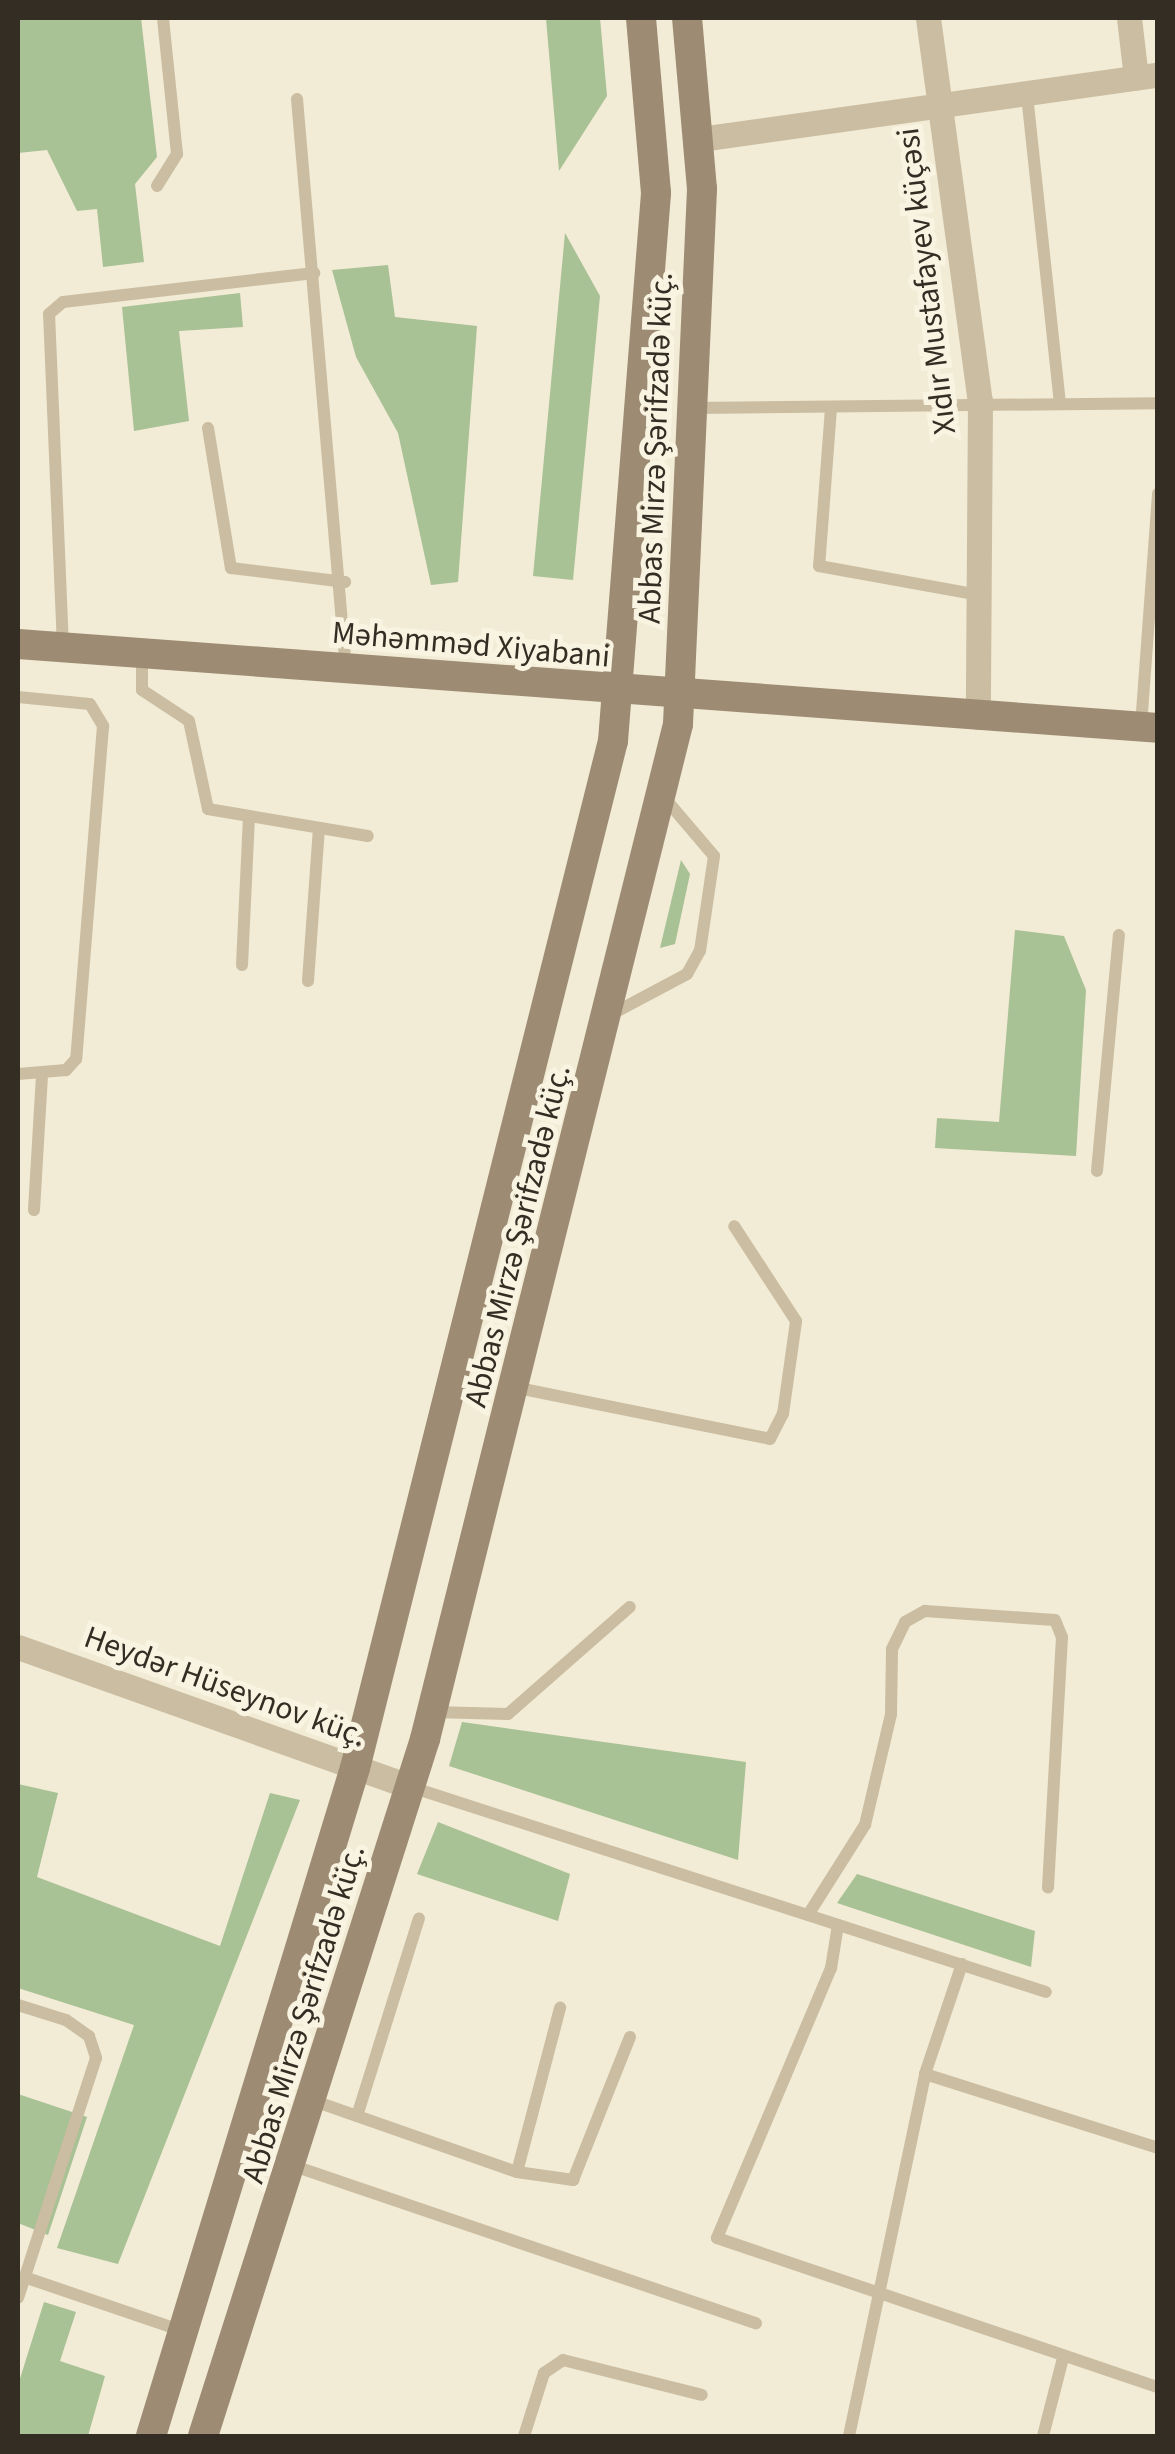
<!DOCTYPE html>
<meta charset="utf-8">
<style>
body{margin:0}
#map{position:relative;width:1175px;height:2454px;overflow:hidden;background:#f2ebd5;font-family:"Source Sans 3",sans-serif}
div>[style]{position:absolute}
.green>*{inset:0;background:#a8c195}
.lane>*{height:12px;margin:-6px;padding:0 6px;transform-origin:6px;border-radius:6px;background:#cabda1}
.street>*{height:25px;margin:-12.5px;padding:0 12.5px;transform-origin:12.5px;border-radius:12.5px;background:#cabda1}
.secondary>*{height:30px;margin:-15px;padding:0 15px;transform-origin:15px;border-radius:15px;background:#9d8c73}
span{translate:-50% -50%;white-space:nowrap;text-align:center;line-height:1.15;-webkit-text-stroke:10px #f9f4e2;paint-order:stroke}
.street-label{font-size:32px;color:#342d24}
.frame{position:absolute;inset:0;border:20px solid #342d24;pointer-events:none}
</style>
<div id="map">
<div class="green">
<i style="clip-path:polygon(18px 18px,141px 18px,157px 157px,135px 184px,144px 262px,103px 267px,97px 209px,77px 211px,47px 150px,18px 153px)"></i>
<i style="clip-path:polygon(546px 18px,600px 18px,607px 96px,559px 171px)"></i>
<i style="clip-path:polygon(565px 233px,600px 296px,573px 580px,533px 576px)"></i>
<i style="clip-path:polygon(388px 265px,395px 317px,477px 326px,458px 582px,431px 585px,398px 433px,356px 357px,332px 270px)"></i>
<i style="clip-path:polygon(240px 293px,243px 327px,179px 331px,189px 421px,134px 431px,122px 307px)"></i>
<i style="clip-path:polygon(681px 860px,690px 874px,675px 944px,660px 948px)"></i>
<i style="clip-path:polygon(1015px 930px,1064px 936px,1086px 990px,1076px 1156px,935px 1148px,937px 1118px,999px 1122px)"></i>
<i style="clip-path:polygon(462px 1722px,746px 1762px,738px 1860px,449px 1766px)"></i>
<i style="clip-path:polygon(18px 1784px,58px 1793px,37px 1877px,220px 1946px,270px 1793px,300px 1800px,118px 2264px,57px 2248px,134px 2025px,18px 1988px)"></i>
<i style="clip-path:polygon(438px 1822px,570px 1874px,558px 1921px,417px 1874px)"></i>
<i style="clip-path:polygon(857px 1874px,1035px 1931px,1031px 1967px,837px 1903px)"></i>
<i style="clip-path:polygon(18px 2094px,87px 2117px,48px 2235px,18px 2223px)"></i>
<i style="clip-path:polygon(44px 2302px,76px 2312px,60px 2361px,105px 2376px,88px 2436px,18px 2436px,18px 2385px)"></i>
</div>
<div class="lane">
<i style="left:1027px;top:95px;width:309px;rotate:83.9deg"></i>
<i style="left:297px;top:99px;width:572px;rotate:85.09deg"></i>
<i style="left:157px;top:186px;width:38px;rotate:-58deg"></i>
<i style="left:177px;top:154px;width:137px;rotate:-95.9deg"></i>
<i style="left:694px;top:408px;width:464px;rotate:-0.6deg"></i>
<i style="left:831px;top:408px;width:158px;rotate:94.3deg"></i>
<i style="left:819px;top:566px;width:162px;rotate:10.3deg"></i>
<i style="left:208px;top:428px;width:142px;rotate:80.7deg"></i>
<i style="left:231px;top:568px;width:115px;rotate:7deg"></i>
<i style="left:63px;top:647px;width:333px;rotate:-92.4deg"></i>
<i style="left:49px;top:314px;width:18px;rotate:-41deg"></i>
<i style="left:63px;top:302px;width:253px;rotate:-6.6deg"></i>
<i style="left:142px;top:655px;width:35px;rotate:90deg"></i>
<i style="left:142px;top:690px;width:56px;rotate:33.4deg"></i>
<i style="left:189px;top:721px;width:90px;rotate:77.8deg"></i>
<i style="left:208px;top:809px;width:162px;rotate:9.6deg"></i>
<i style="left:18px;top:697px;width:72px;rotate:5.6deg"></i>
<i style="left:90px;top:704px;width:26px;rotate:59deg"></i>
<i style="left:103px;top:726px;width:334px;rotate:94.6deg"></i>
<i style="left:76px;top:1059px;width:15px;rotate:132deg"></i>
<i style="left:66px;top:1070px;width:48px;rotate:175.2deg"></i>
<i style="left:1141px;top:726px;width:233px;rotate:-85.8deg"></i>
<i style="left:242px;top:965px;width:146px;rotate:-87.3deg"></i>
<i style="left:308px;top:981px;width:152px;rotate:-85.9deg"></i>
<i style="left:610px;top:1015px;width:87px;rotate:-28deg"></i>
<i style="left:687px;top:974px;width:26px;rotate:-61deg"></i>
<i style="left:700px;top:951px;width:96px;rotate:-81.6deg"></i>
<i style="left:714px;top:856px;width:79px;rotate:-130.4deg"></i>
<i style="left:1097px;top:1171px;width:237px;rotate:-84.7deg"></i>
<i style="left:34px;top:1210px;width:136px;rotate:-86.6deg"></i>
<i style="left:518px;top:1388px;width:257px;rotate:11.4deg"></i>
<i style="left:770px;top:1439px;width:28px;rotate:-63deg"></i>
<i style="left:783px;top:1414px;width:94px;rotate:-82deg"></i>
<i style="left:796px;top:1321px;width:113px;rotate:-123.1deg"></i>
<i style="left:433px;top:1712px;width:75px;rotate:1.5deg"></i>
<i style="left:508px;top:1714px;width:162px;rotate:-41.3deg"></i>
<i style="left:411px;top:1787px;width:667px;rotate:17.89deg"></i>
<i style="left:808px;top:1915px;width:107px;rotate:-57.7deg"></i>
<i style="left:865px;top:1825px;width:114px;rotate:-76.8deg"></i>
<i style="left:891px;top:1714px;width:65px;rotate:-89.1deg"></i>
<i style="left:892px;top:1649px;width:30px;rotate:-64deg"></i>
<i style="left:905px;top:1622px;width:23px;rotate:-29deg"></i>
<i style="left:925px;top:1611px;width:130px;rotate:4deg"></i>
<i style="left:1055px;top:1620px;width:18px;rotate:68deg"></i>
<i style="left:1062px;top:1637px;width:251px;rotate:93.2deg"></i>
<i style="left:838px;top:1925px;width:44px;rotate:99.2deg"></i>
<i style="left:831px;top:1968px;width:293px;rotate:112.9deg"></i>
<i style="left:717px;top:2238px;width:465px;rotate:18.7deg"></i>
<i style="left:962px;top:1964px;width:116px;rotate:108.6deg"></i>
<i style="left:925px;top:2074px;width:244px;rotate:17.6deg"></i>
<i style="left:18px;top:2005px;width:50px;rotate:17.4deg"></i>
<i style="left:66px;top:2020px;width:28px;rotate:35deg"></i>
<i style="left:89px;top:2036px;width:23px;rotate:72deg"></i>
<i style="left:96px;top:2058px;width:252px;rotate:108deg"></i>
<i style="left:317px;top:2102px;width:212px;rotate:19.3deg"></i>
<i style="left:517px;top:2172px;width:57px;rotate:8.1deg"></i>
<i style="left:573px;top:2180px;width:154px;rotate:-68.3deg"></i>
<i style="left:357px;top:2116px;width:207px;rotate:-72.6deg"></i>
<i style="left:294px;top:2166px;width:488px;rotate:18.8deg"></i>
<i style="left:517px;top:2172px;width:170px;rotate:-75.3deg"></i>
<i style="left:24px;top:2277px;width:168px;rotate:18.8deg"></i>
<i style="left:524px;top:2436px;width:66px;rotate:-72.4deg"></i>
<i style="left:544px;top:2373px;width:23px;rotate:-34deg"></i>
<i style="left:563px;top:2360px;width:143px;rotate:14.1deg"></i>
<i style="left:849px;top:2436px;width:370px;rotate:-78.1deg"></i>
<i style="left:1043px;top:2436px;width:81px;rotate:-75.6deg"></i>
</div>
<div class="street">
<i style="left:928px;top:18px;width:387px;rotate:82.3deg"></i>
<i style="left:980px;top:401px;width:316px;rotate:90.4deg"></i>
<i style="left:1129px;top:18px;width:60px;rotate:83.3deg"></i>
<i style="left:700px;top:139px;width:462px;rotate:-8deg"></i>
<i style="left:18px;top:1647px;width:417px;rotate:19.6deg"></i>
</div>
<div class="secondary">
<i style="left:18px;top:644px;width:1143px;rotate:4.21deg"></i>
<i style="left:151px;top:2436px;width:698px;rotate:-73.02deg"></i>
<i style="left:355px;top:1768px;width:1059px;rotate:-75.9deg"></i>
<i style="left:613px;top:741px;width:550px;rotate:-85.51deg"></i>
<i style="left:656px;top:193px;width:176px;rotate:-94.9deg"></i>
<i style="left:203px;top:2436px;width:732px;rotate:-72.33deg"></i>
<i style="left:425px;top:1739px;width:1046px;rotate:-76deg"></i>
<i style="left:678px;top:724px;width:536px;rotate:-87.43deg"></i>
<i style="left:702px;top:189px;width:172px;rotate:-95deg"></i>
</div>
<div class="street-label">
<span style="left:927px;top:281px;rotate:-97deg">Xıdır Mustafayev küçəsi</span>
<span style="left:656px;top:448px;rotate:-88deg">Abbas Mirzə Şərifzadə küç.</span>
<span style="left:471px;top:645px;rotate:5deg">Məhəmməd Xiyabani</span>
<span style="left:518px;top:1236px;rotate:-76deg">Abbas Mirzə Şərifzadə küç.</span>
<span style="left:225px;top:1687px;rotate:20deg">Heydər Hüseynov küç.</span>
<span style="left:304px;top:2014px;rotate:-73deg">Abbas Mirzə Şərifzadə küç.</span>
</div>
<div class="frame"></div>
</div>
